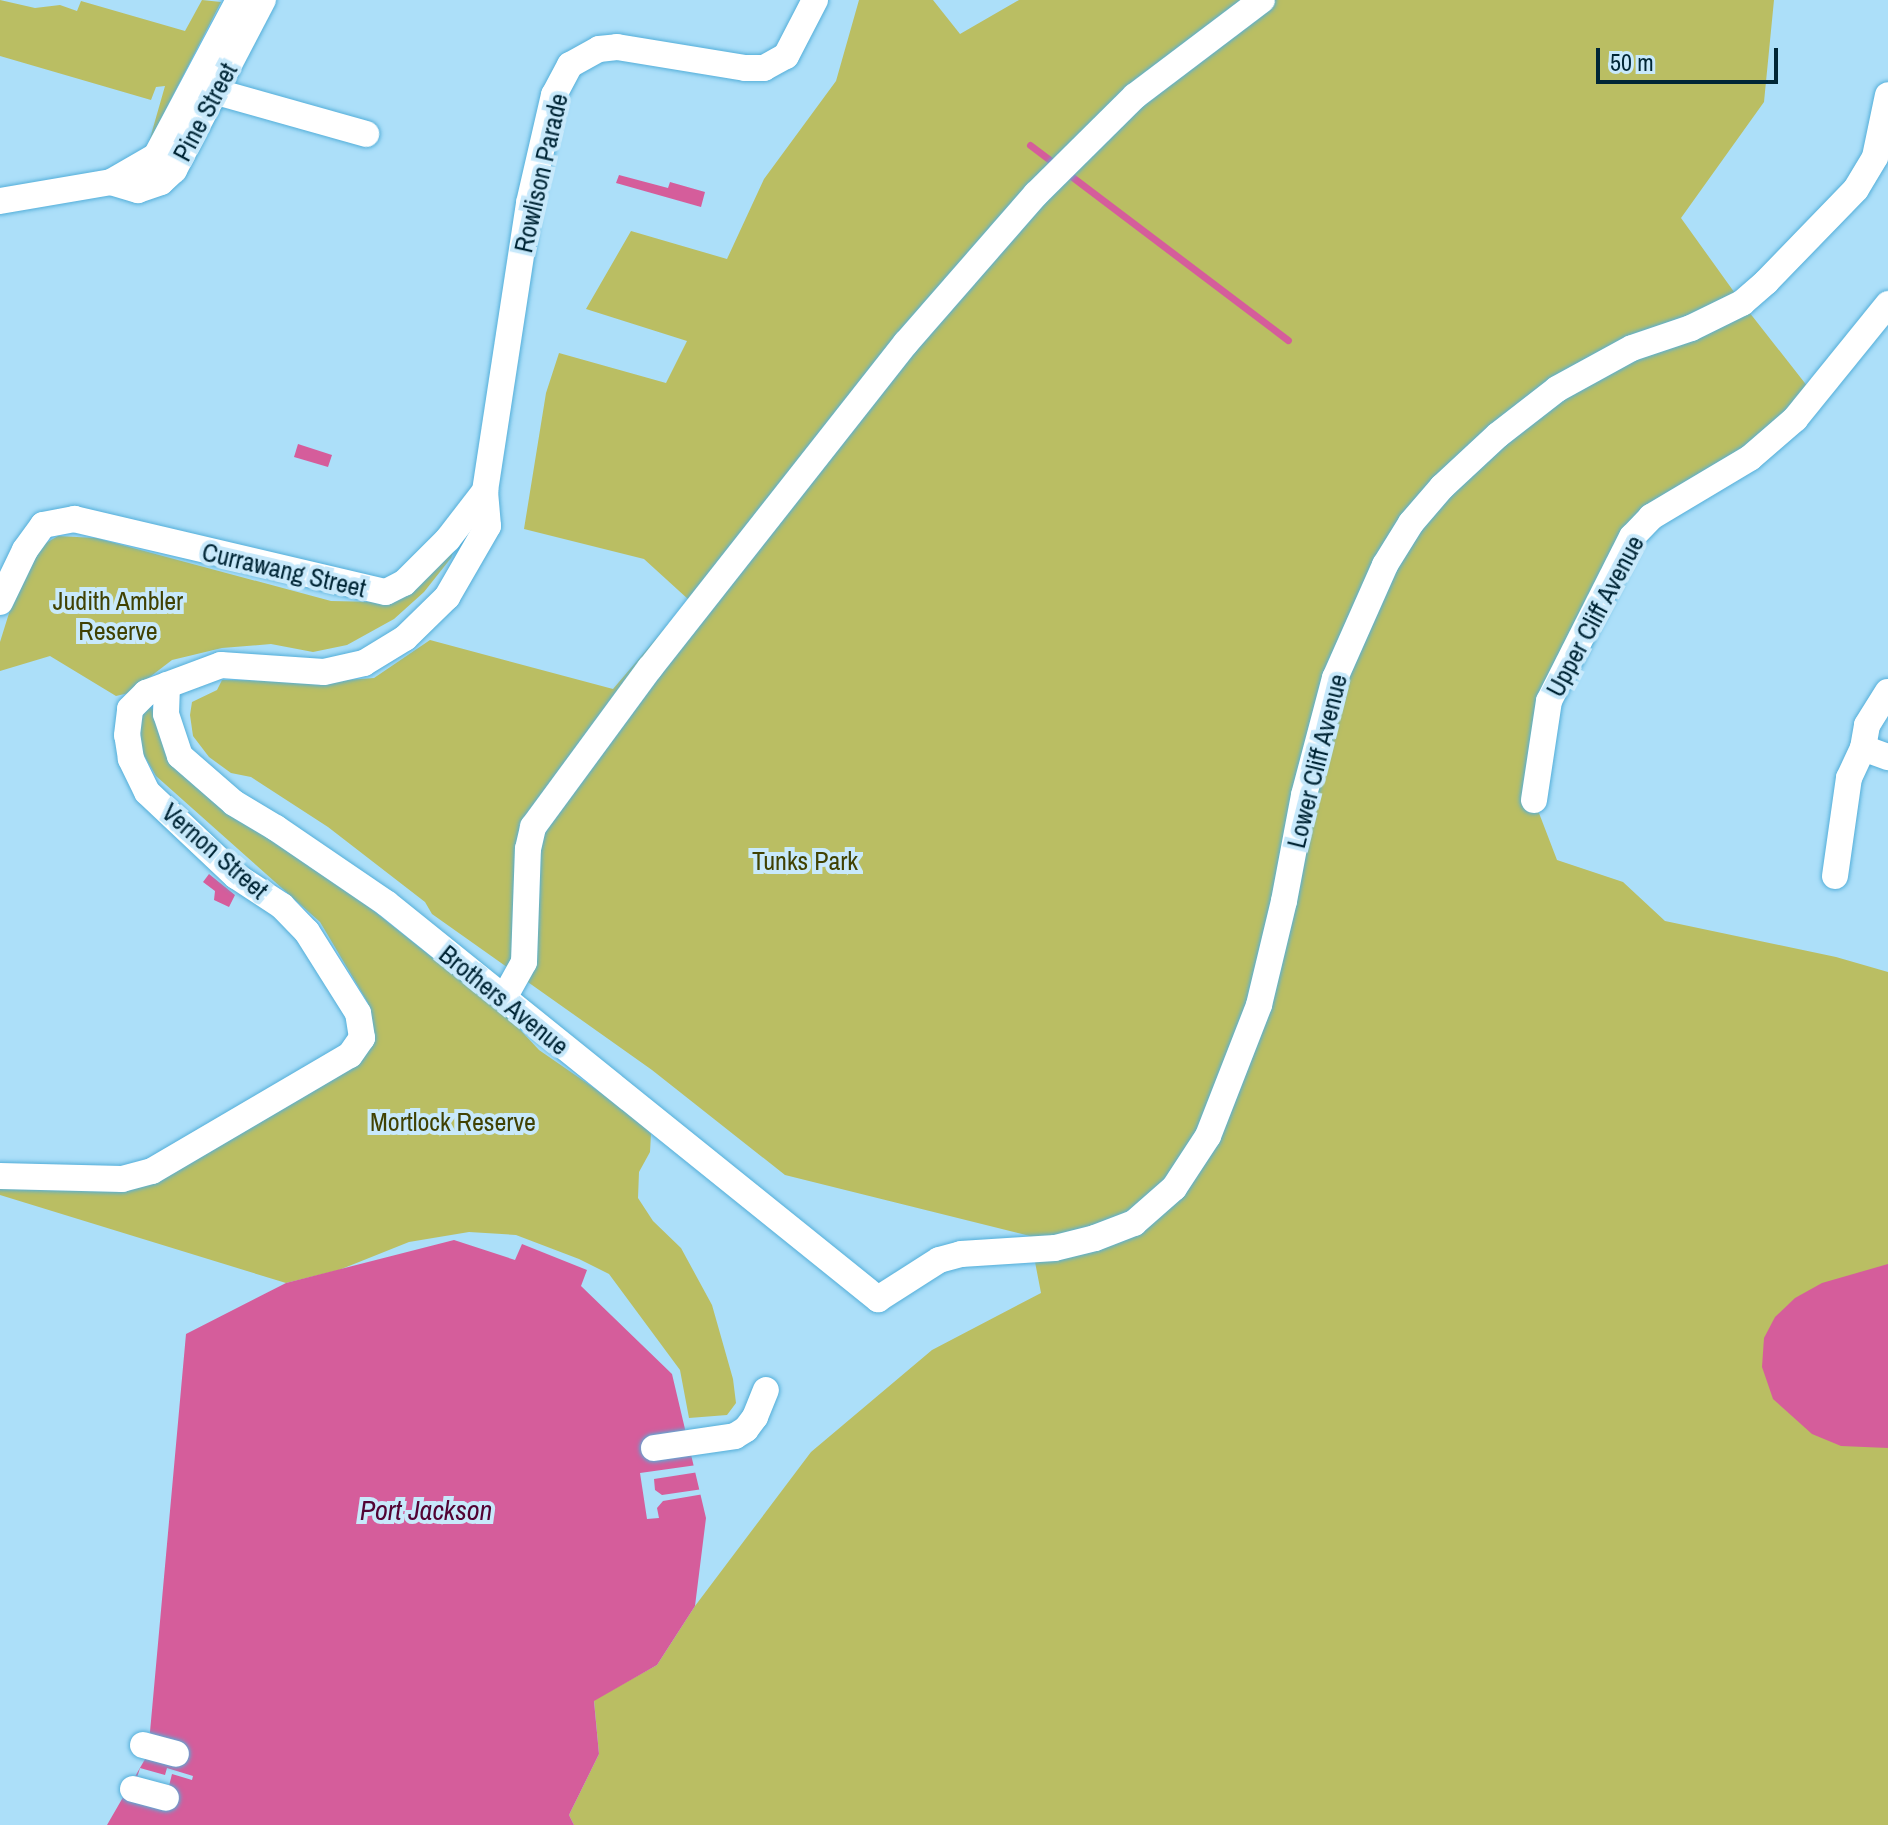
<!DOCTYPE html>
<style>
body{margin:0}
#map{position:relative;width:1888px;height:1825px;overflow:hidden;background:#acdff9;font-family:"Archivo Narrow",sans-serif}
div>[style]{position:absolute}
.green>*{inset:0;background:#babe63}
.water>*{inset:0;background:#d55d9b}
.pier>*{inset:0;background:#acdff9}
.stream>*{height:7px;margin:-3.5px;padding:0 3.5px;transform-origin:3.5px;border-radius:3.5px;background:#d55d9b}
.roads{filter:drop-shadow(0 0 2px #53aed9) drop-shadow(0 0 2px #53aed9)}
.minor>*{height:26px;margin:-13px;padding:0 13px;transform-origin:13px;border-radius:13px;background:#fff}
span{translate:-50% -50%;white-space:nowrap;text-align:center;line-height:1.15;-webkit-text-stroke:8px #c8e9fb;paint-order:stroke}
.street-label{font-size:26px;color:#002636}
.park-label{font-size:26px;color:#404102}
.water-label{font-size:28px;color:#520333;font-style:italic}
.scale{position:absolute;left:1596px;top:48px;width:182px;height:36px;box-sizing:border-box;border:4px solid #002636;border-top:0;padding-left:10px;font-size:24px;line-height:28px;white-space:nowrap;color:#002636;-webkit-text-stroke:6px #c8e9fb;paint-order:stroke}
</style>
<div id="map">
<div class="green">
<i style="clip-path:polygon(0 0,35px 8px,60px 5px,77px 11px,81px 1px,185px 31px,202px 0,221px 2px,149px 142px,165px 86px,156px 87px,151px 100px,0 56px)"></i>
<i style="clip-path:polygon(859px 0,933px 0,960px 34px,1019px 0,1774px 0,1764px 102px,1681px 218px,1742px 303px,1815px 396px,1651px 517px,1549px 701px,1534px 800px,1557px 860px,1623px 882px,1665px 921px,1836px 957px,1888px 972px,1888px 1825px,574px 1825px,569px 1815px,599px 1754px,594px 1700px,657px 1665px,695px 1606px,811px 1452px,932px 1350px,1041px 1293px,1030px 1236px,785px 1175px,652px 1070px,432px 914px,425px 902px,328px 827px,251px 777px,231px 773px,209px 757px,193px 736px,190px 715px,192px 702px,217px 690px,222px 680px,332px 681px,374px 678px,430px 640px,613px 689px,689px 600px,644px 559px,524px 529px,546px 393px,559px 353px,666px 383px,687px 341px,586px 309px,631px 231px,727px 259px,764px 179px,836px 81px)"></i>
<i style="clip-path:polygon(460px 534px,451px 558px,424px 592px,394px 619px,347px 645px,313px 652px,271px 644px,222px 648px,172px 660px,129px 693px,116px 696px,50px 656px,0 671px,0 642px,20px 578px,39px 547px,58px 536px,96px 538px,331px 601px,378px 602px)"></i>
<i style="clip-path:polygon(150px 706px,156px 712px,162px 742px,512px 1021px,539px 1050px,636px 1117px,651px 1134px,650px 1152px,639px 1172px,638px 1198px,653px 1221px,681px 1248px,712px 1305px,733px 1379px,736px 1403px,727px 1415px,689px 1418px,680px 1370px,609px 1274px,579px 1259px,516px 1235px,469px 1232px,409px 1242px,339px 1270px,286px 1283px,0 1195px,0 1189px,138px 1187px,373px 1039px,368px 1003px,320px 922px,156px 776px,141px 750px,138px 715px)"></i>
</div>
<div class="water">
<i style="clip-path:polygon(619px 175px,668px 188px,670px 182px,705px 192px,701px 207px,616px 183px)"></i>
<i style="clip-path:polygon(298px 444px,332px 455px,328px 467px,294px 457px)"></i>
<i style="clip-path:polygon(209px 874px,235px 895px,229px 907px,214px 900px,215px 891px,203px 882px)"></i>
<i style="clip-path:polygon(454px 1240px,515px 1260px,522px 1244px,587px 1270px,581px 1286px,672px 1374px,706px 1518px,695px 1606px,657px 1665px,594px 1701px,599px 1754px,569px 1815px,574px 1825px,107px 1825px,148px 1754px,186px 1334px,286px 1283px)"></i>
<i style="clip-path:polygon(1888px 1264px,1888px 1448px,1841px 1446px,1812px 1434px,1773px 1399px,1762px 1367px,1764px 1338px,1775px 1317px,1795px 1298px,1822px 1283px)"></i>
</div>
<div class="pier">
<i style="clip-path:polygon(697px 1465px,699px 1472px,654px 1479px,655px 1490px,662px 1495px,703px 1489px,704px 1494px,663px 1501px,657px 1508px,659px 1518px,647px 1519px,640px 1473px)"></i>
<i style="clip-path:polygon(140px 1768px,165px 1775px,167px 1768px,193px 1776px,192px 1780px,172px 1774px,168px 1790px,136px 1781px)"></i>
</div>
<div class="stream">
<i style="left:1030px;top:145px;width:34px;rotate:37deg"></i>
<i style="left:1067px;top:173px;width:277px;rotate:37.1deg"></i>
</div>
<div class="roads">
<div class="minor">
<i style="left:217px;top:92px;width:155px;rotate:15.7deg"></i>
<i style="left:111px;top:182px;width:28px;rotate:17deg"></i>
<i style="left:138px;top:190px;width:24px;rotate:-19deg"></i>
<i style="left:161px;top:182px;width:18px;rotate:-43deg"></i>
<i style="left:174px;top:170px;width:192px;rotate:-62.4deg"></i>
<i style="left:0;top:201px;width:113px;rotate:-9.7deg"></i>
<i style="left:111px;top:182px;width:52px;rotate:-30deg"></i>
<i style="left:156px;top:156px;width:177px;rotate:-62deg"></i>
<i style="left:0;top:602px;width:58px;rotate:-64.3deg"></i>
<i style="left:25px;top:550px;width:31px;rotate:-54deg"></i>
<i style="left:43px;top:525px;width:32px;rotate:-11deg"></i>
<i style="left:74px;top:519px;width:320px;rotate:13.2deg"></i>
<i style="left:386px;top:592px;width:20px;rotate:-27deg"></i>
<i style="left:404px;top:583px;width:62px;rotate:-45deg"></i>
<i style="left:448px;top:539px;width:61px;rotate:-52.4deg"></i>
<i style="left:167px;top:685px;width:29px;rotate:92deg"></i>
<i style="left:166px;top:714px;width:44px;rotate:71.6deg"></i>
<i style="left:180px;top:756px;width:72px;rotate:41deg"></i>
<i style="left:234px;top:803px;width:49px;rotate:30.8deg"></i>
<i style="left:276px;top:828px;width:133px;rotate:34.3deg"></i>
<i style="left:386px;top:903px;width:632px;rotate:38.83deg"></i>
<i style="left:878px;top:1299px;width:72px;rotate:-32.6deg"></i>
<i style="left:939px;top:1260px;width:23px;rotate:-15deg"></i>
<i style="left:961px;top:1254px;width:94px;rotate:-3.7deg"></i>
<i style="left:1055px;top:1248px;width:41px;rotate:-14deg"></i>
<i style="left:1095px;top:1238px;width:42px;rotate:-21deg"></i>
<i style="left:1134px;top:1223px;width:53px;rotate:-41.2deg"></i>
<i style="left:1174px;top:1188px;width:62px;rotate:-56.8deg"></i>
<i style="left:1208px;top:1136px;width:141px;rotate:-68.7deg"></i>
<i style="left:1259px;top:1005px;width:107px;rotate:-76.5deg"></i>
<i style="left:1284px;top:901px;width:108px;rotate:-79.3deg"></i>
<i style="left:1304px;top:795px;width:121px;rotate:-75.2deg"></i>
<i style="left:1335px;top:678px;width:124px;rotate:-66.1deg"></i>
<i style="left:1385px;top:565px;width:49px;rotate:-58.2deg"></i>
<i style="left:1411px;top:523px;width:48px;rotate:-49.3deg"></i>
<i style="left:1442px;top:487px;width:76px;rotate:-42.9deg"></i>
<i style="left:1498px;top:435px;width:75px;rotate:-37.9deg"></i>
<i style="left:1557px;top:389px;width:85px;rotate:-28.7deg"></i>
<i style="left:1632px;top:348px;width:62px;rotate:-18.7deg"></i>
<i style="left:1691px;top:328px;width:57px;rotate:-26.1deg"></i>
<i style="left:1742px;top:303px;width:32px;rotate:-41deg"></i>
<i style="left:1766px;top:282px;width:129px;rotate:-45.9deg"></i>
<i style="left:1856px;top:189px;width:37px;rotate:-59deg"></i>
<i style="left:1875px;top:157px;width:63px;rotate:-78.2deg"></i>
<i style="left:1863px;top:748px;width:23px;rotate:-80deg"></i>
<i style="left:1867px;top:725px;width:39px;rotate:-58deg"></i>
<i style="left:1534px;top:800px;width:100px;rotate:-81.4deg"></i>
<i style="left:1549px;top:701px;width:184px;rotate:-63.2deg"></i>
<i style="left:1632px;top:537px;width:28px;rotate:-46deg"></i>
<i style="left:1651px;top:517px;width:115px;rotate:-30.8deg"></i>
<i style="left:1750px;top:458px;width:60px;rotate:-40.9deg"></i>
<i style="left:1795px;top:419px;width:148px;rotate:-51deg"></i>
<i style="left:1835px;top:876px;width:99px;rotate:-81.9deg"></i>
<i style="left:1849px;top:778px;width:33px;rotate:-65deg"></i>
<i style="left:1863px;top:748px;width:27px;rotate:20deg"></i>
<i style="left:504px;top:998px;width:41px;rotate:-60.9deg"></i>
<i style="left:524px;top:962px;width:113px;rotate:-88deg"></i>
<i style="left:528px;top:849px;width:23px;rotate:-77deg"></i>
<i style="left:533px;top:827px;width:197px;rotate:-53.7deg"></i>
<i style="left:650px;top:668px;width:414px;rotate:-51.8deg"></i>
<i style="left:906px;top:343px;width:198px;rotate:-48.9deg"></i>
<i style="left:1036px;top:194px;width:139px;rotate:-44.7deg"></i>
<i style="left:1135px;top:96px;width:159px;rotate:-37.1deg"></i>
<i style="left:0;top:1176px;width:122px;rotate:1.4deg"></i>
<i style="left:122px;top:1179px;width:31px;rotate:-15deg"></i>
<i style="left:152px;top:1171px;width:229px;rotate:-30.4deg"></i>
<i style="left:350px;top:1055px;width:21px;rotate:-55deg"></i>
<i style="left:362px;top:1038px;width:25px;rotate:-99deg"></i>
<i style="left:358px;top:1013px;width:96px;rotate:-122.2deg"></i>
<i style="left:307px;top:932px;width:36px;rotate:-134deg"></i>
<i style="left:282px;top:906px;width:55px;rotate:-146.9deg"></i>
<i style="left:236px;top:876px;width:122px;rotate:-136.7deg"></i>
<i style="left:147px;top:792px;width:37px;rotate:-116deg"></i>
<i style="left:131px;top:759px;width:24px;rotate:-99deg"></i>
<i style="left:127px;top:735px;width:26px;rotate:-83deg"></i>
<i style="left:130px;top:709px;width:23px;rotate:-45deg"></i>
<i style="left:146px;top:693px;width:80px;rotate:-20.5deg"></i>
<i style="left:221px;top:665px;width:103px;rotate:3.9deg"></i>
<i style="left:324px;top:672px;width:41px;rotate:-12.7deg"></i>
<i style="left:364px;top:663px;width:48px;rotate:-31.4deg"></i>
<i style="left:405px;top:638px;width:59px;rotate:-44.3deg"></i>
<i style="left:447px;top:597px;width:82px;rotate:-60deg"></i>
<i style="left:488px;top:526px;width:35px;rotate:-95deg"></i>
<i style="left:485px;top:491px;width:291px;rotate:-81.3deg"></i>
<i style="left:529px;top:203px;width:111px;rotate:-77deg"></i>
<i style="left:554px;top:95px;width:34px;rotate:-62deg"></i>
<i style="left:570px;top:65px;width:33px;rotate:-29deg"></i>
<i style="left:599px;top:49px;width:18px;rotate:-6deg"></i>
<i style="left:617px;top:47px;width:130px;rotate:9.3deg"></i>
<i style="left:745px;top:68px;width:19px"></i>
<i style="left:764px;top:68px;width:25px;rotate:-29deg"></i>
<i style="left:786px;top:56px;width:63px;rotate:-62.6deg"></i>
<i style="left:654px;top:1448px;width:82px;rotate:-8.4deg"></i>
<i style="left:735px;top:1436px;width:13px;rotate:-32deg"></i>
<i style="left:746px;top:1429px;width:15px;rotate:-53deg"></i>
<i style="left:755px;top:1417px;width:29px;rotate:-68deg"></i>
<i style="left:143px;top:1745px;width:34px;rotate:15deg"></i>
<i style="left:133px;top:1789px;width:34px;rotate:15deg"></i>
</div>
</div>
<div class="street-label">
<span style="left:205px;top:112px;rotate:-62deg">Pine Street</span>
<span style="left:541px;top:173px;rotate:-77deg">Rowlison Parade</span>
<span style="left:284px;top:570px;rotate:13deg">Currawang Street</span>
<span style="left:1595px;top:616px;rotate:-62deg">Upper Cliff Avenue</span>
<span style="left:1317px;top:761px;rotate:-76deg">Lower Cliff Avenue</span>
<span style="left:215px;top:851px;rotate:41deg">Vernon Street</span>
<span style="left:504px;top:1000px;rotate:39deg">Brothers Avenue</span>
</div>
<div class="park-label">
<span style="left:118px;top:616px">Judith Ambler<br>Reserve</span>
<span style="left:805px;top:861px">Tunks Park</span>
<span style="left:453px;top:1122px">Mortlock Reserve</span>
</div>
<div class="water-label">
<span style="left:426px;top:1510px">Port Jackson</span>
</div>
<div class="scale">50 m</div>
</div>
